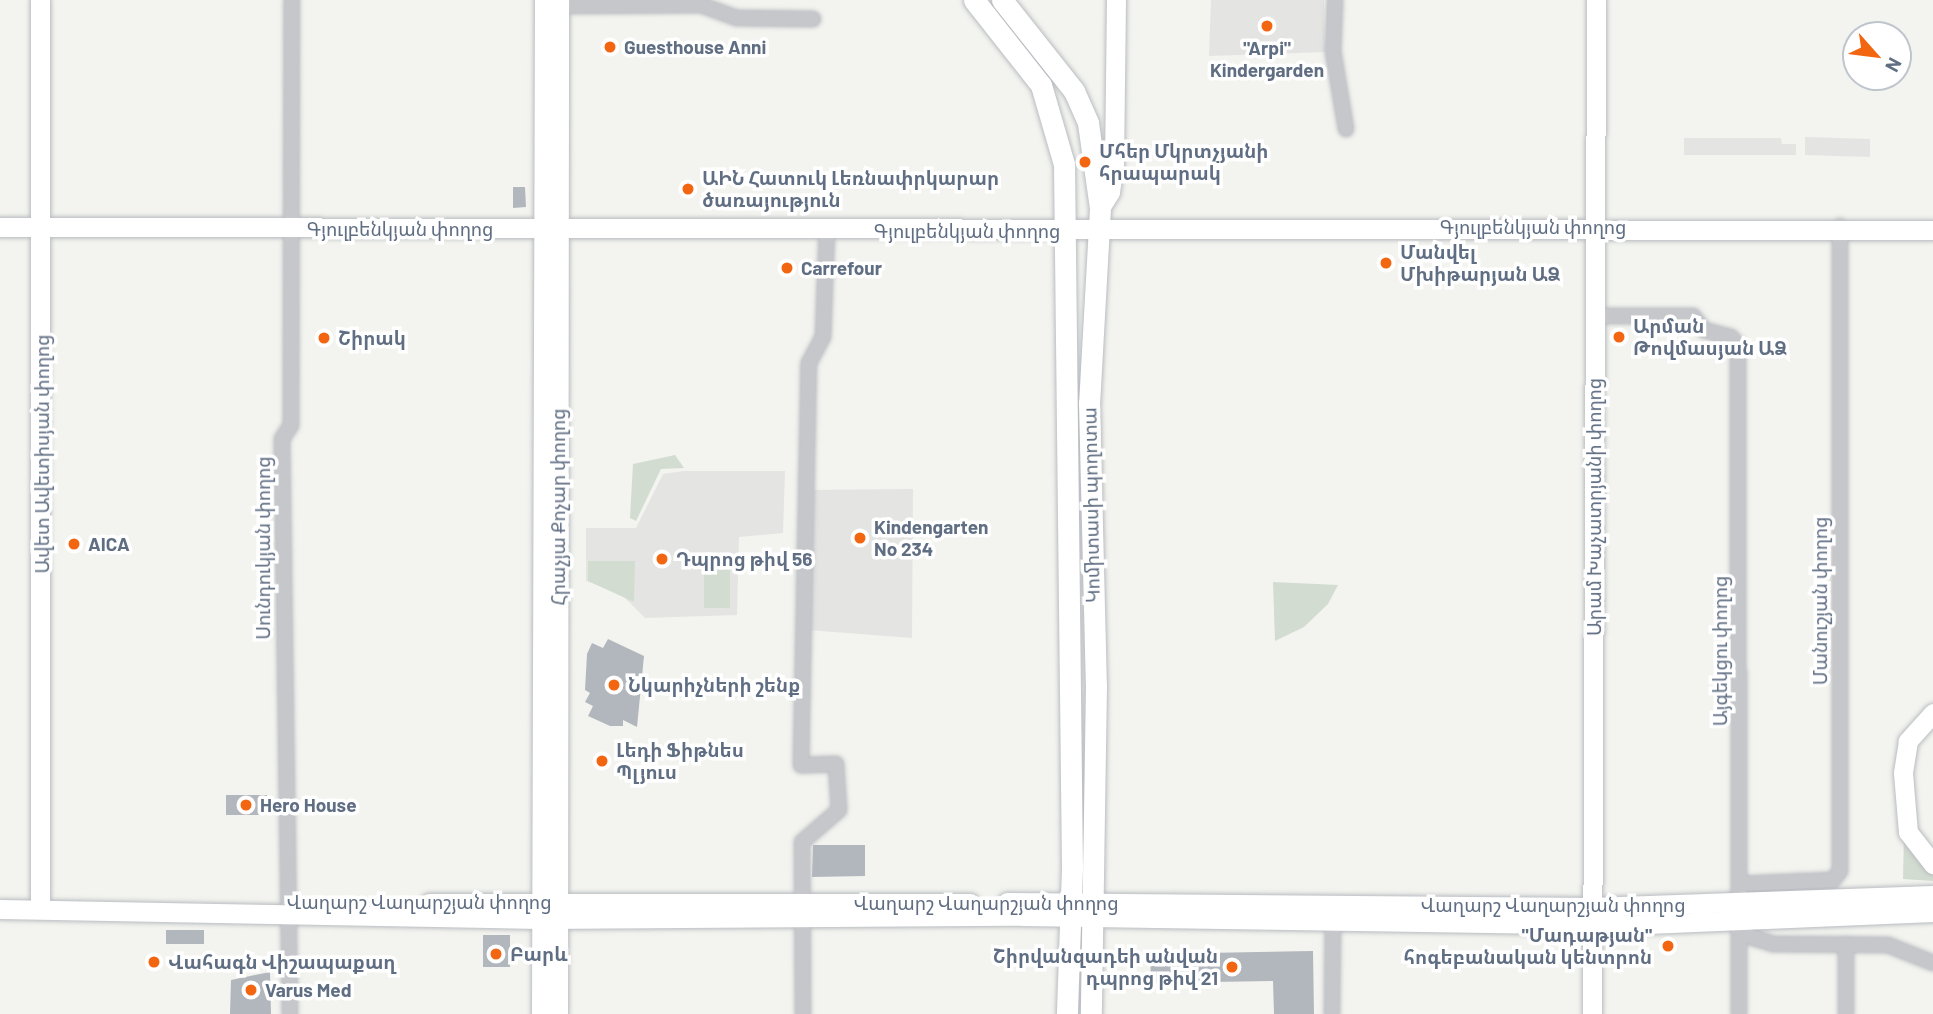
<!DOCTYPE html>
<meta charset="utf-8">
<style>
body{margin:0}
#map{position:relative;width:1933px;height:1014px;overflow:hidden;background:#f3f4ef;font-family:Barlow,"Noto Sans Armenian",sans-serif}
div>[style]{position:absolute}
.built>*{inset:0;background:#e4e4e3}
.green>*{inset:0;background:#d3dcd0}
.building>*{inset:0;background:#b2b7bd}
.roads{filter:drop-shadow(0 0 2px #b9bcc1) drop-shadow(0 0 2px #b9bcc1)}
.street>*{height:14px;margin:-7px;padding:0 7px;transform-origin:7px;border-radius:7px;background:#c5c7cb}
.secondary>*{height:19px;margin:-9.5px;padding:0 9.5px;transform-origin:9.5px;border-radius:9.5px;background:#fff}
.primary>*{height:21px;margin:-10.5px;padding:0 10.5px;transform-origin:10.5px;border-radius:10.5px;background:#fff}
.dots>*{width:19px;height:19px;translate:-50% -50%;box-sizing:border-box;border:4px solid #fff;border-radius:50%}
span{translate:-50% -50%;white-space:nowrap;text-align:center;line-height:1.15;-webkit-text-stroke:7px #fff;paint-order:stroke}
.poi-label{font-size:19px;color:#606e83;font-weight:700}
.left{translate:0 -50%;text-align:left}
.right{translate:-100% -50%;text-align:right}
.street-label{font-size:19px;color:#606e83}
.north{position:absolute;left:1842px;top:21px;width:70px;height:70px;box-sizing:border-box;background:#fff;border:2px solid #bfc5cd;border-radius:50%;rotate:118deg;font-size:19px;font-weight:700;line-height:28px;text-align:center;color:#606e83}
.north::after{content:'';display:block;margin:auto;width:24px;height:32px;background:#f26511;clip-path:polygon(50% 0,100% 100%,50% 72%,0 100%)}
</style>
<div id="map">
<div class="built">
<i style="clip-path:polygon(1211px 0,1324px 0,1325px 52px,1209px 56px)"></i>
<i style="clip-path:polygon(1805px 137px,1870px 139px,1870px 157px,1805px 155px)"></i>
<i style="clip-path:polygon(1684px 138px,1781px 138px,1782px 144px,1796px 144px,1796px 155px,1684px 155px)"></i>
<i style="clip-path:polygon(684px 471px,785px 471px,783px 533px,739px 537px,737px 615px,645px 618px,620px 593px,586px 581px,586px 528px,636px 528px,663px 474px)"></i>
<i style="clip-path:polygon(913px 489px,912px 638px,808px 630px,808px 490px)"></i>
</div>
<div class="green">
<i style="clip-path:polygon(675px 455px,684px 468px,661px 469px,636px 521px,630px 518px,633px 464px)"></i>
<i style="clip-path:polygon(704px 553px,730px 553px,730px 608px,704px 608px)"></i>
<i style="clip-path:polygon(588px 561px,635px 561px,634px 602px,588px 581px)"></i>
<i style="clip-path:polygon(1273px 582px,1338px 585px,1328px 604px,1304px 627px,1275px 641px)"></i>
<i style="clip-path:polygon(1904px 834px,1933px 870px,1933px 881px,1903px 879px)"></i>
</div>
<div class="building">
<i style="clip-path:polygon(513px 187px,525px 187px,526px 207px,513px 208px)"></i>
<i style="clip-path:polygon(608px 639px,644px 656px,637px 727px,623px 720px,623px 726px,610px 726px,588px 716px,593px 706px,585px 702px,590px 693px,585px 690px,587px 654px,592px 643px,603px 648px)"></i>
<i style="clip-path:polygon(226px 795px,267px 795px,267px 815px,226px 815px)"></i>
<i style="clip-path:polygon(813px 845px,865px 845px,865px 876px,812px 877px)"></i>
<i style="clip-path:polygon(166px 930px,204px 930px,204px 944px,166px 944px)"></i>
<i style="clip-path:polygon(483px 935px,510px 935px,510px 967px,483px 967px)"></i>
<i style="clip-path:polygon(1313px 951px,1314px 1014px,1274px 1014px,1273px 981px,1151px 983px,1150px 954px)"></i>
<i style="clip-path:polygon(270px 972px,271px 1014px,230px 1014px,231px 980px)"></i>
</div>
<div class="roads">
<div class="street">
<i style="left:1335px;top:0;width:51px;rotate:92.2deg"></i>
<i style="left:1333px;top:51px;width:79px;rotate:80.5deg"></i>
<i style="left:559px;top:6px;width:142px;rotate:-0.4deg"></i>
<i style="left:701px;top:5px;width:38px;rotate:20deg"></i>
<i style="left:737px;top:18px;width:76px;rotate:0.8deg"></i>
<i style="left:1595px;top:316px;width:98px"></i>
<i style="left:1693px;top:316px;width:18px;rotate:52deg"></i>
<i style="left:1704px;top:330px;width:28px;rotate:15deg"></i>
<i style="left:1731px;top:337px;width:11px;rotate:49deg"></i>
<i style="left:1738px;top:345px;width:669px;rotate:89.91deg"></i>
<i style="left:1740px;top:884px;width:93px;rotate:-2.5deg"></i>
<i style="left:1833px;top:880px;width:11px;rotate:-52deg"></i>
<i style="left:1840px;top:871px;width:645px;rotate:-90deg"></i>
<i style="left:1741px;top:934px;width:34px;rotate:17deg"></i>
<i style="left:1773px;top:944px;width:115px;rotate:0.5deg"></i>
<i style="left:1888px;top:945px;width:48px;rotate:21.8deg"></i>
<i style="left:1846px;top:944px;width:70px;rotate:90deg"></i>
<i style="left:290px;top:1014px;width:575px;rotate:-90.8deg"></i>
<i style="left:282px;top:439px;width:17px;rotate:-57deg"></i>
<i style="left:291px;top:425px;width:425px;rotate:-89.9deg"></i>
<i style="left:803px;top:1014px;width:172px;rotate:-90.3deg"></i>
<i style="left:802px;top:842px;width:49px;rotate:-40.9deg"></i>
<i style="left:839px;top:810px;width:46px;rotate:-93.7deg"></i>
<i style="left:836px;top:764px;width:35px;rotate:178deg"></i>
<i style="left:801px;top:765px;width:402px;rotate:-88.9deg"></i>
<i style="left:809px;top:363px;width:30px;rotate:-62deg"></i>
<i style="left:823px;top:337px;width:107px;rotate:-87.9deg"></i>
<i style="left:1332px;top:1014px;width:93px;rotate:-89.4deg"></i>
</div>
<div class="secondary">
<i style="left:1100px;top:208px;width:19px;rotate:-58deg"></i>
<i style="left:1110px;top:192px;width:28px;rotate:-82deg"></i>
<i style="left:1114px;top:164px;width:164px;rotate:-89.3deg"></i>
<i style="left:0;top:227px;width:1933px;rotate:0.09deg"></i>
<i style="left:1933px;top:713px;width:38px;rotate:132deg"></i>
<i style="left:1908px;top:741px;width:32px;rotate:99deg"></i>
<i style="left:1903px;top:773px;width:59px;rotate:85.2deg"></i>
<i style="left:1908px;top:832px;width:41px;rotate:52deg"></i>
<i style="left:1007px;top:902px;width:585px;rotate:0.49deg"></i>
<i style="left:1592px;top:907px;width:341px;rotate:-2deg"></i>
<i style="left:429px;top:903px;width:541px"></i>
<i style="left:40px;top:908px;width:908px;rotate:-90deg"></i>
<i style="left:0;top:909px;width:540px;rotate:1.06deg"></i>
<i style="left:540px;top:919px;width:483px;rotate:-0.4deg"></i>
<i style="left:1023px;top:916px;width:600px;rotate:0.86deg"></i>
<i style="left:1623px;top:925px;width:310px;rotate:-2.4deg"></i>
<i style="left:541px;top:1014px;width:1014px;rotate:-89.83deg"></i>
<i style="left:558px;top:1014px;width:1014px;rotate:-89.94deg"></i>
<i style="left:1592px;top:1014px;width:1014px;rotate:-89.77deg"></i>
</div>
<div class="primary">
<i style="left:974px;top:0;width:108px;rotate:51.8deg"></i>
<i style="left:1041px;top:85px;width:82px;rotate:73.8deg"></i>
<i style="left:1064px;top:164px;width:704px;rotate:89.35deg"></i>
<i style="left:1072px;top:868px;width:146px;rotate:92deg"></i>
<i style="left:1002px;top:0;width:116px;rotate:51.6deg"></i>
<i style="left:1074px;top:91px;width:35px;rotate:66deg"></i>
<i style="left:1088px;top:123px;width:86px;rotate:82deg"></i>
<i style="left:1100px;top:208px;width:195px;rotate:93.2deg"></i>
<i style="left:1089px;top:403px;width:282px;rotate:88.6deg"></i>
<i style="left:1096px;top:685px;width:329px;rotate:90.9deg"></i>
</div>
</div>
<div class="dots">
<i style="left:1267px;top:26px;background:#f26511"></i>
<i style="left:610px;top:47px;background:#f26511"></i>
<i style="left:1085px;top:162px;background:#f26511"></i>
<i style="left:688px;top:189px;background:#f26511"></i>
<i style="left:1386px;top:263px;background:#f26511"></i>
<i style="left:787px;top:268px;background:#f26511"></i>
<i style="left:1619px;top:337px;background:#f26511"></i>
<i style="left:324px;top:338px;background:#f26511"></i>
<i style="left:860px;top:538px;background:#f26511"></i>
<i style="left:74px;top:544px;background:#f26511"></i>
<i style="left:662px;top:559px;background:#f26511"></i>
<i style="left:614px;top:685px;background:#f26511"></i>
<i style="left:602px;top:761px;background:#f26511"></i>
<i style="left:246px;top:805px;background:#f26511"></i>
<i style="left:1668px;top:946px;background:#f26511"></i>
<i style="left:496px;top:954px;background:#f26511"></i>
<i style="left:154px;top:962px;background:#f26511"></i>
<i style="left:1232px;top:967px;background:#f26511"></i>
<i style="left:251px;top:990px;background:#f26511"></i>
</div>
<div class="poi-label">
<span class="left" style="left:624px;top:47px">Guesthouse Anni</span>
<span style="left:1267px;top:59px">"Arpi"<br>Kindergarden</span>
<span class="left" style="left:1099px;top:162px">Մհեր Մկրտչյանի<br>հրապարակ</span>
<span class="left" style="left:702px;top:189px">ԱԻՆ Հատուկ Լեռնափրկարար<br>ծառայություն</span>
<span class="left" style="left:1400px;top:263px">Մանվել<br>Մխիթարյան ԱՁ</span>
<span class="left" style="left:801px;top:268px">Carrefour</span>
<span class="left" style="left:1633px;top:337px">Արման<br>Թովմասյան ԱՁ</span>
<span class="left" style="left:338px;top:338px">Շիրակ</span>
<span class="left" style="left:874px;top:538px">Kindengarten<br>No 234</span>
<span class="left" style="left:88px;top:544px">AICA</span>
<span class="left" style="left:676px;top:559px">Դպրոց թիվ 56</span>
<span class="left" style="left:628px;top:685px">Նկարիչների շենք</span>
<span class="left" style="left:616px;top:761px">Լեդի Ֆիթնես<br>Պլյուս</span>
<span class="left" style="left:260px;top:805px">Hero House</span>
<span class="right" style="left:1652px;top:946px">"Մադաթյան"<br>հոգեբանական կենտրոն</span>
<span class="left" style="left:510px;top:954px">Բարև</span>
<span class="right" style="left:1218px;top:967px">Շիրվանզադեի անվան<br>դպրոց թիվ 21</span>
<span class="left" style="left:168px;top:962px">Վահագն Վիշապաքաղ</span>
<span class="left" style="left:265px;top:990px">Varus Med</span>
</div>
<div class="street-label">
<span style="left:1533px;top:227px">Գյուլբենկյան փողոց</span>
<span style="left:400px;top:229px">Գյուլբենկյան փողոց</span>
<span style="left:967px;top:231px">Գյուլբենկյան փողոց</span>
<span style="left:42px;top:454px;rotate:-90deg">Ավետ Ավետիսյան փողոց</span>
<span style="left:1091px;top:505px;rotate:-91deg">Կոմիտասի պողոտա</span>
<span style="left:558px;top:507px;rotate:-90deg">Հրաչյա Քոչար փողոց</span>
<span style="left:1594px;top:507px;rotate:-90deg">Արամ Խաչատրյանի փողոց</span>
<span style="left:263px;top:548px;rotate:-90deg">Սունդուկյան փողոց</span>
<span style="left:1820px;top:601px;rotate:-90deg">Մանուշյան փողոց</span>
<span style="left:1720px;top:651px;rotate:-90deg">Այգեկցու փողոց</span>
<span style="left:419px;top:902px">Վաղարշ Վաղարշյան փողոց</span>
<span style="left:986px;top:903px">Վաղարշ Վաղարշյան փողոց</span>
<span style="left:1553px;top:905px">Վաղարշ Վաղարշյան փողոց</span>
</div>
<div class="north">N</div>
</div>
